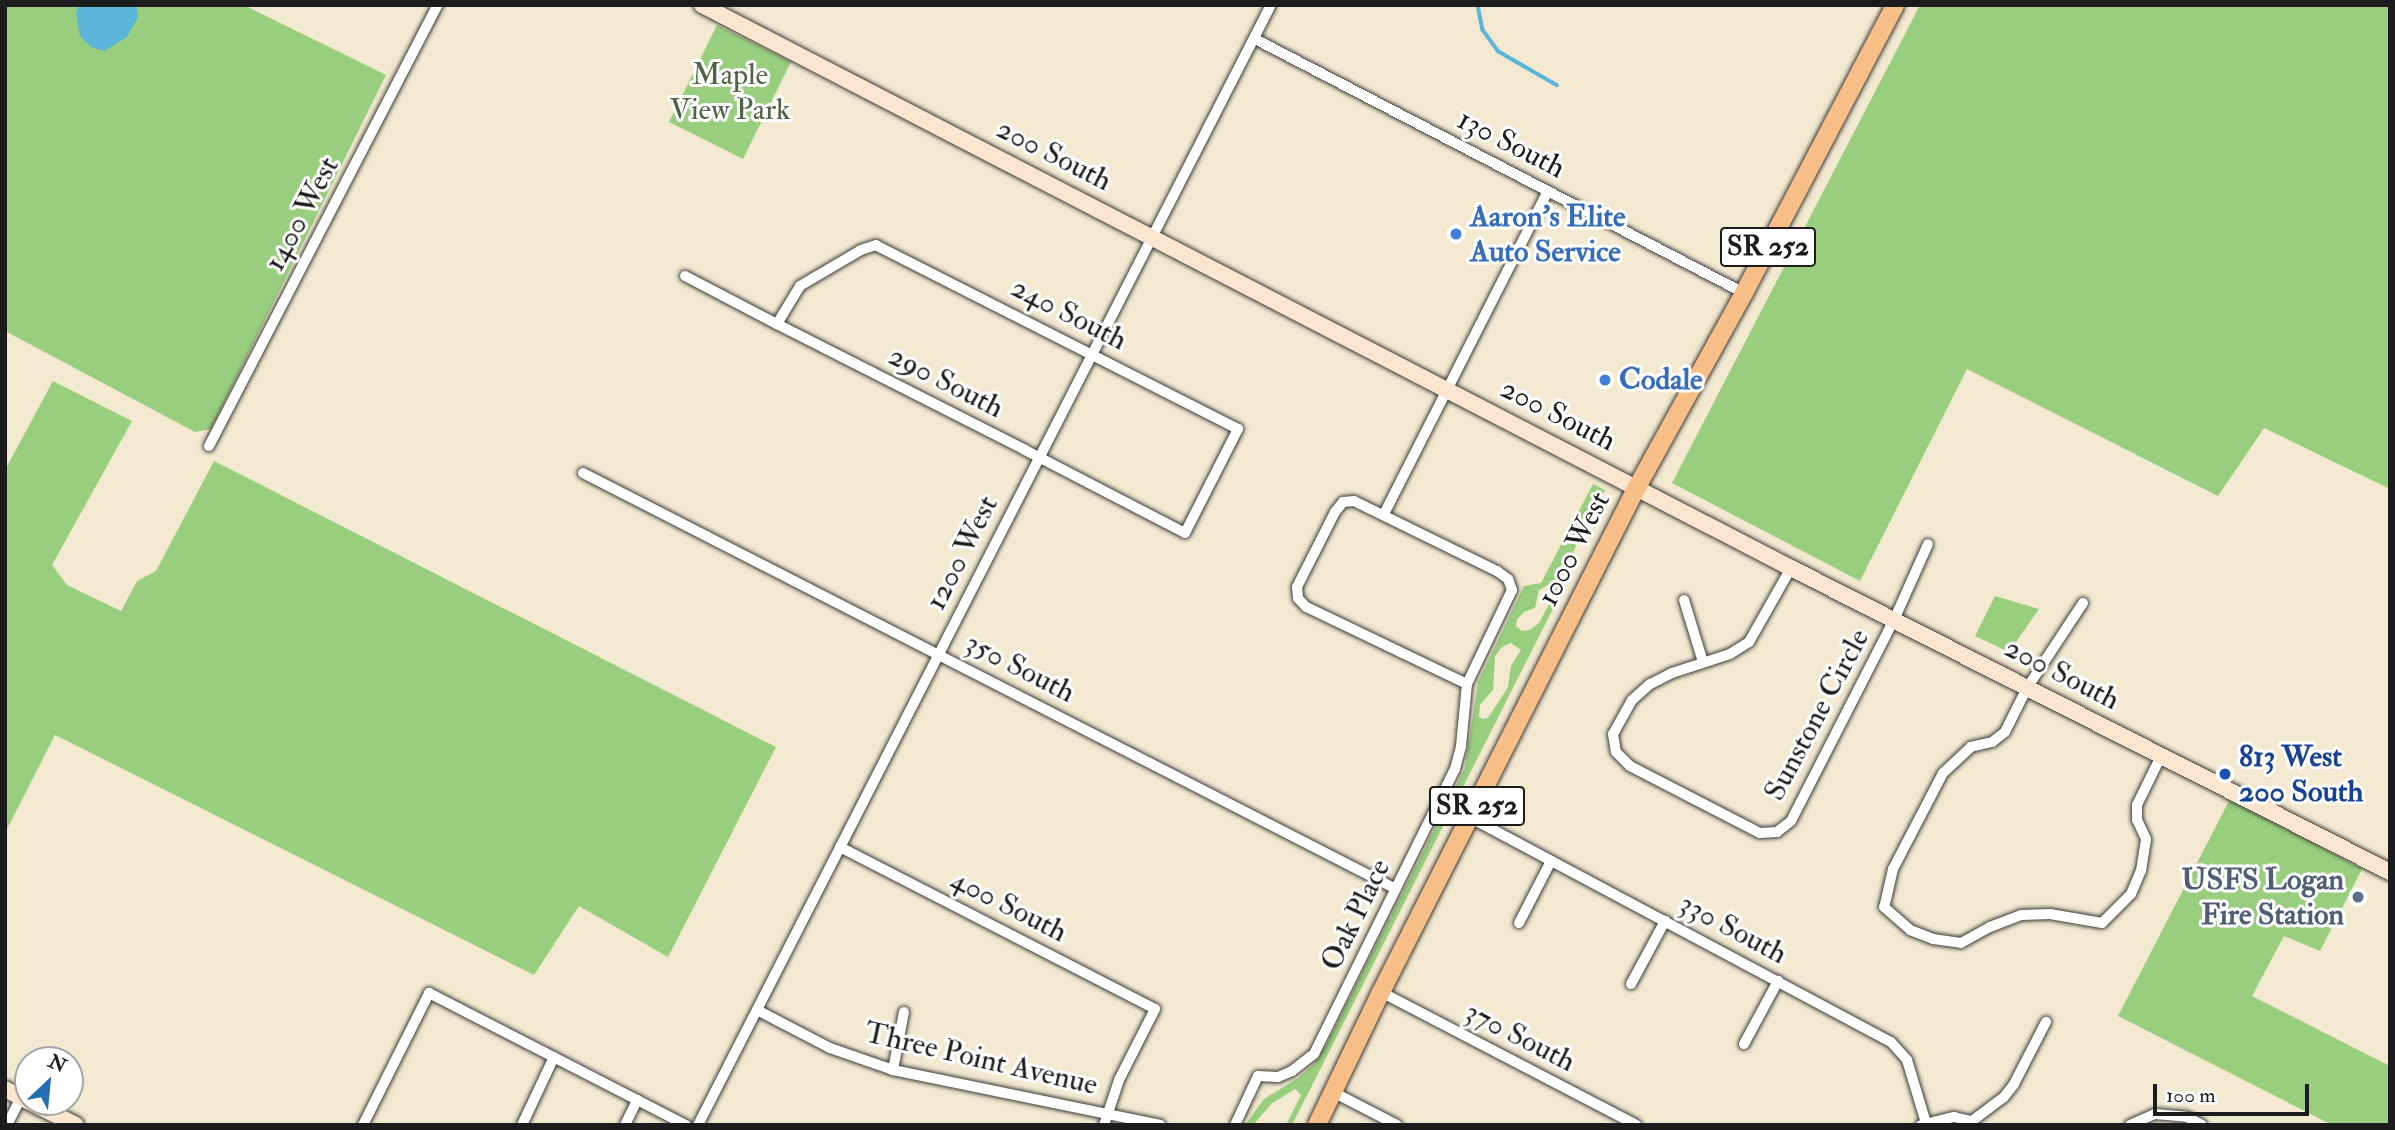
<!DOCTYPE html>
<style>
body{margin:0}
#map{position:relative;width:2395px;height:1130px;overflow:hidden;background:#f3e9d1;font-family:"IM FELL Double Pica",serif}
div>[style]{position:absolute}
.green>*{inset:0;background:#99ce7f}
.water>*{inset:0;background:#5ab5d8}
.stream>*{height:3.5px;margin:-1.75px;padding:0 1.75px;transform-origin:1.75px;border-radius:1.75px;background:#5ab5d8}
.roads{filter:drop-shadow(0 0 2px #3c3b37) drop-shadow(0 0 2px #3c3b37)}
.street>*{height:10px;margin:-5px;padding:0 5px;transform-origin:5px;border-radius:5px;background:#fff}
.secondary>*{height:16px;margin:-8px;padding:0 8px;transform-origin:8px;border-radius:8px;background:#fce5cf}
.primary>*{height:18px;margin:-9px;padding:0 9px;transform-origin:9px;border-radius:9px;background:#f7be88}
.dots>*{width:19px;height:19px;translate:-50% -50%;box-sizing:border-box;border:4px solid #fff;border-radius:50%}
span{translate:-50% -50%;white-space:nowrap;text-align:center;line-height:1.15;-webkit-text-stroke:6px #fff;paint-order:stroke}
.shield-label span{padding:2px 5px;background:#fff;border:2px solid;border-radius:5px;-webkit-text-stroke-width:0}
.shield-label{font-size:28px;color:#1c1c1c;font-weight:700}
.park-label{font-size:30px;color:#4e6344}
.street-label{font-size:30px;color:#1c1c1c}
.shop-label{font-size:30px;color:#366cbe;font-weight:700}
.left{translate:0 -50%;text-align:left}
.transit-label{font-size:30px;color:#164399;font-weight:700}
.service-label{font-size:30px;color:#4e5e75;font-weight:700}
.right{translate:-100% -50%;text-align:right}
.frame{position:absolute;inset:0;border:7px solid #1c1c1c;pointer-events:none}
.north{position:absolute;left:14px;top:1046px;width:70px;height:70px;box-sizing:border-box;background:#fff;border:2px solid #a4a4a4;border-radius:50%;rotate:26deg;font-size:19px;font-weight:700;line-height:28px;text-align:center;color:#1c1c1c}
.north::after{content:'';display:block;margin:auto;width:24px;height:32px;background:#1f6fb2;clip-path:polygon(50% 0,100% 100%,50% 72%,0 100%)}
.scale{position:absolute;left:2153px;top:1084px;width:156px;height:32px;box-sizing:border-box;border:4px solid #1c1c1c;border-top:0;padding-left:9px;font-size:21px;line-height:24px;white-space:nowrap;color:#1c1c1c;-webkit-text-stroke:5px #fff;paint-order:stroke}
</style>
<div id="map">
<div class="green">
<i style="clip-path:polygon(5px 5px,244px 5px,386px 75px,211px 429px,195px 432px,5px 331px)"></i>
<i style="clip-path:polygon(1920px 5px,2390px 5px,2390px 489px,2264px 428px,2218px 496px,1967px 369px,1860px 581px,1672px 483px)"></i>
<i style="clip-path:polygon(717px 25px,791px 62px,743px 159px,669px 122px)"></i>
<i style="clip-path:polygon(53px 381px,132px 421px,52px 565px,67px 585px,121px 611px,137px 581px,156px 571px,214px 461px,776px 747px,668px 957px,579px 906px,534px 975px,55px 735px,5px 833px,5px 470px)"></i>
<i style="clip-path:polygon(evenodd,1593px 484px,1605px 490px,1557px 583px,1560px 595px,1292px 1125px,1286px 1125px,1301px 1095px,1295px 1089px,1271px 1104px,1253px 1125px,1245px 1125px,1264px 1099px,1298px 1078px,1314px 1064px,1326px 1045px,1465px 768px,1478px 682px,1524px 586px,1541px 583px,1593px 484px,1548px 585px,1555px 589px,1555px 593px,1539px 623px,1530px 630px,1522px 631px,1516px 626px,1517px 619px,1524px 612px,1535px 608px,1539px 590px,1548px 585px,1593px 484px,1511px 643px,1521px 650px,1511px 666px,1508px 687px,1488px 718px,1482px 719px,1479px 716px,1480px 705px,1493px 690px,1495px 656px,1502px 647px,1511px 643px)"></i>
<i style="clip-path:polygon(1995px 596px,2039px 609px,2009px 652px,1975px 636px)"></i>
<i style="clip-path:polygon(2230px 799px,2362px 869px,2320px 951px,2284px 936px,2252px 996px,2390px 1066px,2389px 1125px,2332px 1125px,2118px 1016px)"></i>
</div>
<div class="water">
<i style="clip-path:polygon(79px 5px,136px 5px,138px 17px,127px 37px,104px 51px,91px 47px,80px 36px,76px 14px)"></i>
</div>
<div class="stream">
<i style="left:1478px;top:5px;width:25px;rotate:79deg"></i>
<i style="left:1483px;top:30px;width:26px;rotate:54deg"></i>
<i style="left:1498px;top:51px;width:68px;rotate:30deg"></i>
</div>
<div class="roads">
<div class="street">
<i style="left:1255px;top:39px;width:551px;rotate:27.45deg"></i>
<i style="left:685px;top:276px;width:104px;rotate:27.6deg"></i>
<i style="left:777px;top:324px;width:278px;rotate:26.9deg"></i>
<i style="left:1025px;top:450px;width:180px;rotate:27.4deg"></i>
<i style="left:1185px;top:533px;width:117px;rotate:-63deg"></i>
<i style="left:1238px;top:429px;width:406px;rotate:-153.1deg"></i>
<i style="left:876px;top:245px;width:16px;rotate:162deg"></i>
<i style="left:861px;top:250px;width:71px;rotate:149.5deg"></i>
<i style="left:800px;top:286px;width:44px;rotate:121.2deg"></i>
<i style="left:209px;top:446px;width:497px;rotate:-62.6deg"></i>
<i style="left:583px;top:473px;width:913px;rotate:27.1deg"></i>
<i style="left:1354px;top:501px;width:159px;rotate:26.1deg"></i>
<i style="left:1497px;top:571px;width:14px;rotate:36deg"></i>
<i style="left:1508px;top:579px;width:12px;rotate:70deg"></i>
<i style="left:1512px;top:590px;width:104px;rotate:115.6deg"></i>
<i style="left:1467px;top:684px;width:178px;rotate:-154.4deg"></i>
<i style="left:1306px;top:607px;width:12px;rotate:-132deg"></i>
<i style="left:1298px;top:598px;width:11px;rotate:-95deg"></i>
<i style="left:1297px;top:587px;width:84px;rotate:-63.1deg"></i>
<i style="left:1335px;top:512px;width:13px;rotate:-51deg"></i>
<i style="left:1343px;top:502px;width:11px;rotate:-5deg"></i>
<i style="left:1384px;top:514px;width:362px;rotate:-63.1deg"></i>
<i style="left:1791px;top:568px;width:85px;rotate:119.6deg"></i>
<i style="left:1749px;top:642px;width:22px;rotate:148deg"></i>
<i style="left:1730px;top:654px;width:61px;rotate:161.9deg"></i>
<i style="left:1672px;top:673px;width:25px;rotate:153deg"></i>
<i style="left:1650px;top:684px;width:24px;rotate:138deg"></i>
<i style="left:1632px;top:700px;width:39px;rotate:119deg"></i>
<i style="left:1613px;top:734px;width:18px;rotate:81deg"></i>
<i style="left:1616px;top:752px;width:20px;rotate:45deg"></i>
<i style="left:1630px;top:766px;width:146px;rotate:27.3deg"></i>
<i style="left:1760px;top:833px;width:17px;rotate:-3deg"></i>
<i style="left:1777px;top:832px;width:18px;rotate:-38deg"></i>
<i style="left:1791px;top:821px;width:226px;rotate:-62.9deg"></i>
<i style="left:1894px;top:620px;width:83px;rotate:-65.9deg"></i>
<i style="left:1684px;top:600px;width:65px;rotate:73deg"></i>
<i style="left:2083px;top:603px;width:102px;rotate:123.4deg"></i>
<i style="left:2027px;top:688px;width:49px;rotate:116.6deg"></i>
<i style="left:2005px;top:732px;width:16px;rotate:142deg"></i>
<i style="left:1992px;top:742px;width:22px;rotate:167deg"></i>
<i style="left:1971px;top:747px;width:38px;rotate:137deg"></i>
<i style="left:1943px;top:773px;width:108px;rotate:117.5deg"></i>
<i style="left:1893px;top:869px;width:39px;rotate:103deg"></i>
<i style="left:1884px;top:907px;width:35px;rotate:41deg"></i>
<i style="left:1910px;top:930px;width:25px;rotate:21deg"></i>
<i style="left:1933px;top:939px;width:28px;rotate:8deg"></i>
<i style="left:1961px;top:943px;width:33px;rotate:-29deg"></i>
<i style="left:1990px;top:927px;width:33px;rotate:-21deg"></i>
<i style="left:2021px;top:915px;width:29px;rotate:-2deg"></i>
<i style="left:2050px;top:914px;width:53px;rotate:9.8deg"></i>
<i style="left:2102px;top:923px;width:41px;rotate:-45deg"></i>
<i style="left:2131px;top:894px;width:25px;rotate:-67deg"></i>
<i style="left:2141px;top:871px;width:32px;rotate:-81deg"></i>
<i style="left:2146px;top:839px;width:21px;rotate:-115deg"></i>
<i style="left:2137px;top:820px;width:15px;rotate:-90deg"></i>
<i style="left:2137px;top:805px;width:55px;rotate:-63.9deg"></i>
<i style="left:1471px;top:818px;width:476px;rotate:28.1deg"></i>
<i style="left:1891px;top:1042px;width:24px;rotate:48deg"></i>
<i style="left:1907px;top:1060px;width:66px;rotate:73.2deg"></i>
<i style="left:840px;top:847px;width:354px;rotate:27.2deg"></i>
<i style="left:1155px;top:1009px;width:80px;rotate:116.9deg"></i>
<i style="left:1119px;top:1080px;width:47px;rotate:108.4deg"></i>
<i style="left:1519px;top:923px;width:70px;rotate:-62.7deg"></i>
<i style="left:1631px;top:984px;width:72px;rotate:-61.6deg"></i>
<i style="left:1381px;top:992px;width:288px;rotate:27.5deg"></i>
<i style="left:757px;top:1010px;width:82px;rotate:27.5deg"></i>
<i style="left:830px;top:1048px;width:67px;rotate:19.2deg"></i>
<i style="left:893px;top:1070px;width:273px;rotate:11.6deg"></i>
<i style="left:1744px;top:1044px;width:72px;rotate:-61.6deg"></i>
<i style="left:893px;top:1070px;width:59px;rotate:-79.3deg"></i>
<i style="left:1333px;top:1092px;width:72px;rotate:27.3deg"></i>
<i style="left:7px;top:1125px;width:30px;rotate:-63deg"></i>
<i style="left:363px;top:1125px;width:148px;rotate:-63.4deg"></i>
<i style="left:429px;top:993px;width:289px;rotate:27.2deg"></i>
<i style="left:522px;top:1125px;width:75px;rotate:-64.8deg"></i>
<i style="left:625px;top:1125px;width:28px;rotate:-64deg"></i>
<i style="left:698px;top:1125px;width:1258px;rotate:-62.91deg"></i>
<i style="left:1235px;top:1125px;width:54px;rotate:-64.9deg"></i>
<i style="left:1258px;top:1076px;width:20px;rotate:3deg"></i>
<i style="left:1278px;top:1077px;width:15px;rotate:-23deg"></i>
<i style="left:1292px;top:1071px;width:28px;rotate:-38deg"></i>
<i style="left:1314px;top:1054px;width:318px;rotate:-63.7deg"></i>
<i style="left:1455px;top:769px;width:24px;rotate:-75deg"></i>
<i style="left:1461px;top:746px;width:62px;rotate:-84.5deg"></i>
<i style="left:1921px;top:1125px;width:34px;rotate:-14deg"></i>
<i style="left:1954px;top:1117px;width:18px;rotate:13deg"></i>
<i style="left:1972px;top:1121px;width:40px;rotate:-37deg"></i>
<i style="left:2004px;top:1097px;width:16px;rotate:-52deg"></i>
<i style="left:2014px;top:1084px;width:70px;rotate:-62.7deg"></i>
<i style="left:2130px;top:1125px;width:27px;rotate:-24deg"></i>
<i style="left:2155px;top:1114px;width:32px;rotate:5deg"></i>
<i style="left:2187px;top:1117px;width:17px;rotate:28deg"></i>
</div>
<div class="secondary">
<i style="left:702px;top:5px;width:1226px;rotate:27.34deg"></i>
<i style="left:1791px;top:568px;width:672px;rotate:26.91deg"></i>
<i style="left:5px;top:1089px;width:26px;rotate:28deg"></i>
<i style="left:30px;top:1102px;width:51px;rotate:26.6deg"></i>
</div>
<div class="primary">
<i style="left:1317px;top:1125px;width:148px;rotate:-64.3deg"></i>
<i style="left:1381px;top:992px;width:566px;rotate:-63.12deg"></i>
<i style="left:1637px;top:487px;width:222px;rotate:-61.1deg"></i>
<i style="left:1744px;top:293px;width:325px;rotate:-62.3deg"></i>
</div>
</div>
<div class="dots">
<i style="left:1456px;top:234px;background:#3f7fe0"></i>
<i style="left:1605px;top:380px;background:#3f7fe0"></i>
<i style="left:2225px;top:774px;background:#1a4fb4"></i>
<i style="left:2358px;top:897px;background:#5c6f8a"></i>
</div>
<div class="shield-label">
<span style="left:1768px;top:247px">SR 252</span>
<span style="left:1477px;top:806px">SR 252</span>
</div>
<div class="park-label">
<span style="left:730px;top:92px">Maple<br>View Park</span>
</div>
<div class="street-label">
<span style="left:1511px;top:144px;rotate:27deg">130 South</span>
<span style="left:1054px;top:155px;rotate:27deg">200 South</span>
<span style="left:302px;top:214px;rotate:-62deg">1400 West</span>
<span style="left:1069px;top:314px;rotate:27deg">240 South</span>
<span style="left:946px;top:382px;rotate:27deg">290 South</span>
<span style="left:1558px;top:415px;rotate:27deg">200 South</span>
<span style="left:1574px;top:549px;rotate:-63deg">1000 West</span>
<span style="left:962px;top:553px;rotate:-63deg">1200 West</span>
<span style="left:1020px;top:668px;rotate:27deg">350 South</span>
<span style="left:2062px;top:674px;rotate:27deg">200 South</span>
<span style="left:1817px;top:715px;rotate:-62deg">Sunstone Circle</span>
<span style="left:1009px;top:906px;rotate:27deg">400 South</span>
<span style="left:1356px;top:915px;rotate:-64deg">Oak Place</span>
<span style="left:1733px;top:929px;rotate:28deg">330 South</span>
<span style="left:1520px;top:1037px;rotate:27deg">370 South</span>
<span style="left:981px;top:1059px;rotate:13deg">Three Point Avenue</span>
</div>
<div class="shop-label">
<span class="left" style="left:1470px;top:234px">Aaron's Elite<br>Auto Service</span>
<span class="left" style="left:1619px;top:380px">Codale</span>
</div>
<div class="transit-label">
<span class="left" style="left:2239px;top:774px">813 West<br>200 South</span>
</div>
<div class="service-label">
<span class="right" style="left:2344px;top:897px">USFS Logan<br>Fire Station</span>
</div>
<div class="frame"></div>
<div class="north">N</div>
<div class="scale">100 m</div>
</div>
